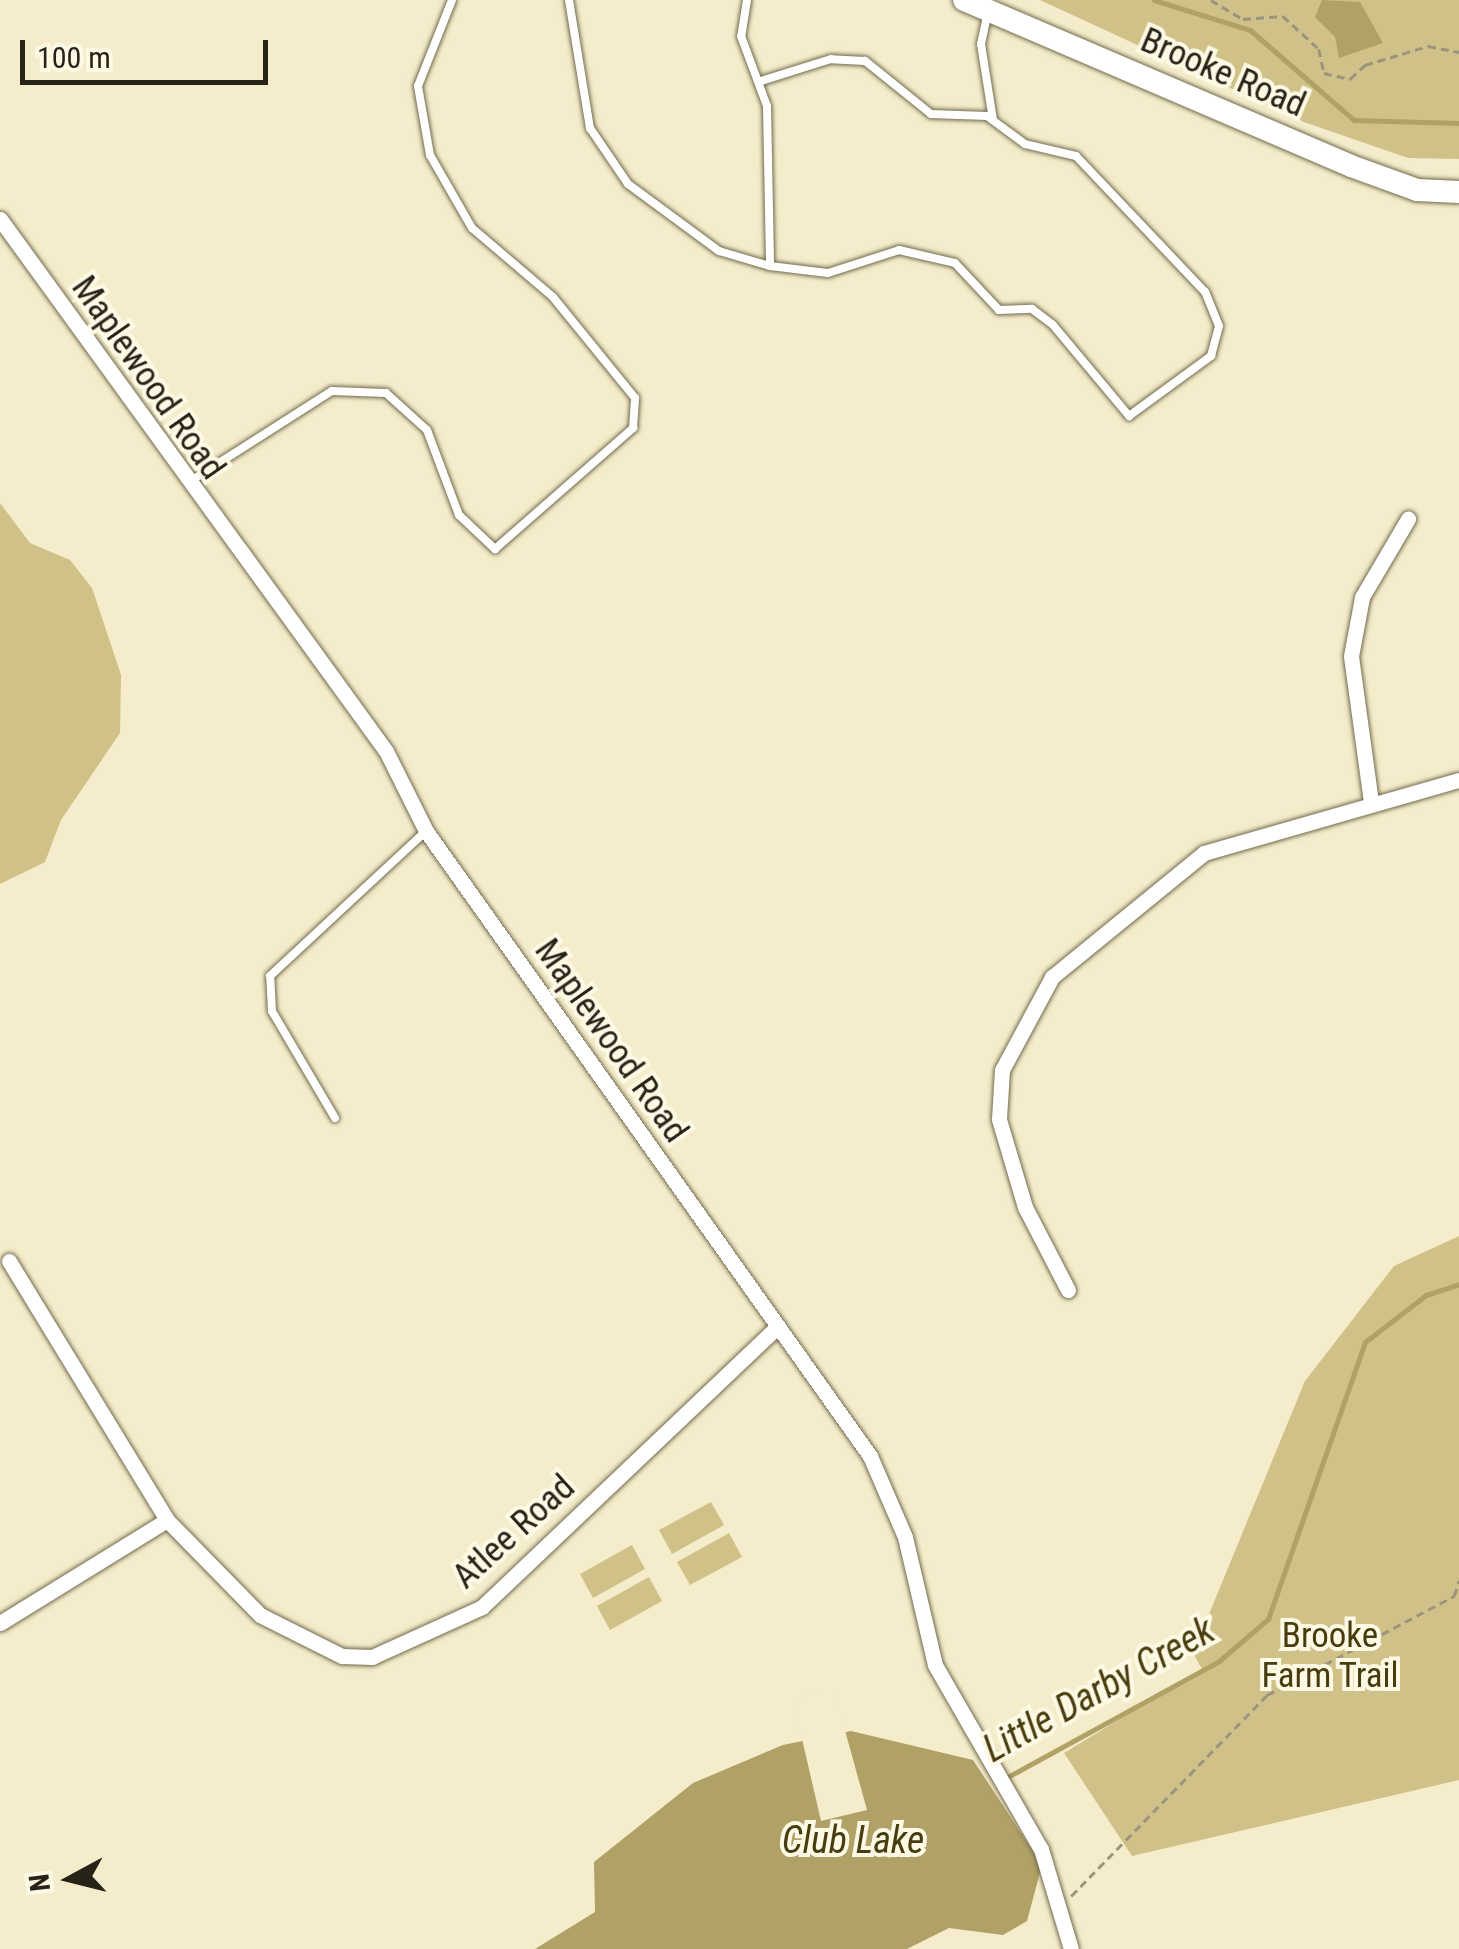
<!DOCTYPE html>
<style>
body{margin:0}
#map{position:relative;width:1459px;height:1949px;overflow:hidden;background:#f4ecca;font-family:"Roboto Condensed",sans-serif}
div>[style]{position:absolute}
.green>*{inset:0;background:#d0c188}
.water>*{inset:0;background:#b0a167}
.pier>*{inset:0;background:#f4ecca}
.stream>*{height:5px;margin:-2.5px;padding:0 2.5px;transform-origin:2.5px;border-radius:2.5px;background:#b0a167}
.path>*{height:2.5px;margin-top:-1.25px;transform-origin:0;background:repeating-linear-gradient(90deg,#9b957d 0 8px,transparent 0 13px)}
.roads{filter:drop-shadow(0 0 2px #726b4d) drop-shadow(0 0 2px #726b4d)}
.lane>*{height:8px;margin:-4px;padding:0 4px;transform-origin:4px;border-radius:4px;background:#fff}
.street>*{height:15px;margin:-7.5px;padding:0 7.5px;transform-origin:7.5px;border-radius:7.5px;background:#fff}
.secondary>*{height:22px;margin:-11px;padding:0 11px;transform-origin:11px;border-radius:11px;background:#fff}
span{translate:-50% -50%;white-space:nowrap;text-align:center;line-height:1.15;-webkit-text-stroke:8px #fef9e5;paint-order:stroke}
.street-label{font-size:35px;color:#272317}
.park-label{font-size:35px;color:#473c0d}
.water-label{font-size:38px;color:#483d0e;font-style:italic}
.north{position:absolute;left:20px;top:1829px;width:100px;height:100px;-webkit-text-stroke:8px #fef9e5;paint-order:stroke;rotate:263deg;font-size:28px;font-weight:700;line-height:40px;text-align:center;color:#272317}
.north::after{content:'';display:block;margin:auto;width:35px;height:45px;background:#272317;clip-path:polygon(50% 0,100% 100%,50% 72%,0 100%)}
.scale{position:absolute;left:20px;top:40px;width:248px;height:45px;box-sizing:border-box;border:5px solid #272317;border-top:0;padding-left:12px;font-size:30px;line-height:35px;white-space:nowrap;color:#272317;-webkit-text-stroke:8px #fef9e5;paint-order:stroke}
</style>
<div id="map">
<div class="green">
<i style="clip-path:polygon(1040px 0,1459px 0,1459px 159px,1408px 158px,1304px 122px)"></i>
<i style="clip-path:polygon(0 503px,30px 543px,70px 560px,92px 588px,121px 675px,120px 733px,61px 820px,45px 862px,0 884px)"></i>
<i style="clip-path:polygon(1459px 1236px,1459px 1780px,1132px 1856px,1064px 1753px,1202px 1669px,1193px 1653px,1305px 1381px,1394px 1266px)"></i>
<i style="clip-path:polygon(711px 1502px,724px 1525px,672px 1554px,659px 1530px)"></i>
<i style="clip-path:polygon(729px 1533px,742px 1557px,690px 1585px,677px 1562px)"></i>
<i style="clip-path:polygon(632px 1545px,645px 1569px,593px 1598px,580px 1574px)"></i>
<i style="clip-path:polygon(649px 1577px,662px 1601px,610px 1630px,597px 1606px)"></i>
</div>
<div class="water">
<i style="clip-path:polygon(1322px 0,1360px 2px,1383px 43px,1339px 58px,1335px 37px,1315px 17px)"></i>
<i style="clip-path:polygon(851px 1731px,973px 1760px,1042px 1865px,1027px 1921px,1003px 1935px,949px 1928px,907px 1949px,535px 1949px,595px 1912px,594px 1862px,693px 1783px,783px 1745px)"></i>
</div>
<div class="pier">
<i style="clip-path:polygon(833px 1687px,867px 1810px,821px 1821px,793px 1700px)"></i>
</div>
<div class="stream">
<i style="left:1154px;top:0;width:101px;rotate:17.4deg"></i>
<i style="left:1250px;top:30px;width:138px;rotate:40.9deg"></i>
<i style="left:1354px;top:120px;width:105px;rotate:1.6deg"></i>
<i style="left:1002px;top:1780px;width:247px;rotate:-28.7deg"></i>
<i style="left:1219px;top:1661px;width:65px;rotate:-40.6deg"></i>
<i style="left:1268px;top:1619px;width:293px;rotate:-70.7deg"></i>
<i style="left:1365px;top:1342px;width:77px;rotate:-37.6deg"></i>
<i style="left:1426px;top:1295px;width:35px;rotate:-18deg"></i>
</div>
<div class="path">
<i style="left:1211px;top:0;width:37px;rotate:31deg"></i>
<i style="left:1243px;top:19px;width:40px;rotate:-4.3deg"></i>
<i style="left:1283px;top:16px;width:49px;rotate:42.5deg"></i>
<i style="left:1319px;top:49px;width:25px;rotate:78deg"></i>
<i style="left:1324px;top:73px;width:27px;rotate:13deg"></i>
<i style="left:1350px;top:79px;width:21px;rotate:-43deg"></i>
<i style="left:1365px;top:65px;width:66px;rotate:-16.8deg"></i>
<i style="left:1428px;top:46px;width:32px;rotate:11deg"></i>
<i style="left:1071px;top:1896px;width:281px;rotate:-45.7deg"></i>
<i style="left:1267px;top:1695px;width:212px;rotate:-27.9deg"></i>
<i style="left:1454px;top:1596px;width:16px;rotate:-72deg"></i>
</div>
<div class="roads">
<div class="lane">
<i style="left:569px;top:0;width:130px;rotate:80.7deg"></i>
<i style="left:590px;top:128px;width:68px;rotate:55.8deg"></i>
<i style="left:628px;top:184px;width:113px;rotate:36.4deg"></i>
<i style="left:719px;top:251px;width:53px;rotate:16.4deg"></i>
<i style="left:747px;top:0;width:36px;rotate:99deg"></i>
<i style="left:741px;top:36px;width:75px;rotate:69.6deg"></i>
<i style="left:767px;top:106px;width:160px;rotate:88.9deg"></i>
<i style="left:770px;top:266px;width:58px;rotate:6.9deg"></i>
<i style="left:828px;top:273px;width:75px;rotate:-17.9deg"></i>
<i style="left:899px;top:250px;width:57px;rotate:13.1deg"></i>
<i style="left:955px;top:263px;width:64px;rotate:46.9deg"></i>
<i style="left:999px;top:310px;width:33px;rotate:-2deg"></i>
<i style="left:1032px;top:309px;width:26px;rotate:37deg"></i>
<i style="left:1053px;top:325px;width:119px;rotate:50.1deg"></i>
<i style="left:1129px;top:416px;width:102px;rotate:-36.2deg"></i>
<i style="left:1211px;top:356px;width:31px;rotate:-75deg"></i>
<i style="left:1219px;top:326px;width:37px;rotate:-112deg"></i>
<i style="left:1205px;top:292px;width:187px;rotate:-133.5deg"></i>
<i style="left:1076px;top:156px;width:52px;rotate:-166.8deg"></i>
<i style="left:1025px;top:144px;width:47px;rotate:-143.6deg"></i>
<i style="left:987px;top:116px;width:56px;rotate:-178deg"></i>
<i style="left:931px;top:114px;width:85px;rotate:-141.2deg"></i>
<i style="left:865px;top:61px;width:34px;rotate:-177deg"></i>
<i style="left:831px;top:59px;width:73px;rotate:162.6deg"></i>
<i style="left:987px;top:16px;width:29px;rotate:102deg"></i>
<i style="left:981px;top:44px;width:77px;rotate:81deg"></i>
<i style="left:189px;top:482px;width:169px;rotate:-32.5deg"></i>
<i style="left:332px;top:391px;width:54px;rotate:2.1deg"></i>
<i style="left:386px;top:393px;width:55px;rotate:42.1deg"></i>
<i style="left:427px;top:430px;width:91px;rotate:69.4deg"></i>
<i style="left:459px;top:515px;width:50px;rotate:43.4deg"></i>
<i style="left:495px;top:549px;width:184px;rotate:-41.2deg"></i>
<i style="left:633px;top:428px;width:30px;rotate:-86deg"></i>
<i style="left:635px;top:398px;width:130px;rotate:-129.1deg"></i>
<i style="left:553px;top:297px;width:106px;rotate:-139.6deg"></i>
<i style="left:472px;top:228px;width:84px;rotate:-119.9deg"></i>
<i style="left:430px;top:155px;width:70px;rotate:-99.9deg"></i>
<i style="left:418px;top:86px;width:92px;rotate:-68.4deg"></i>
<i style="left:335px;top:1118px;width:124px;rotate:-120.5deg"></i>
<i style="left:272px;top:1011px;width:35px;rotate:-93deg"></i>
<i style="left:270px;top:976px;width:213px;rotate:-42.9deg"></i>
</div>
<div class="street">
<i style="left:0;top:219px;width:657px;rotate:54.04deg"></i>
<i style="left:386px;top:751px;width:89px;rotate:63.4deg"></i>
<i style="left:426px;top:831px;width:767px;rotate:54.61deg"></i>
<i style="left:870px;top:1456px;width:88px;rotate:66.6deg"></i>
<i style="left:905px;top:1537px;width:131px;rotate:76.8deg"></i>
<i style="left:935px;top:1665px;width:212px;rotate:60.1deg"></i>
<i style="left:1041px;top:1849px;width:104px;rotate:73.3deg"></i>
<i style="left:1371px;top:802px;width:147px;rotate:-97.8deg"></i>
<i style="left:1351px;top:656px;width:60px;rotate:-79.4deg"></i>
<i style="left:1362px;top:597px;width:91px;rotate:-59.5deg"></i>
<i style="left:9px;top:1261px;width:303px;rotate:58.6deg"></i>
<i style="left:167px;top:1520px;width:133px;rotate:45.6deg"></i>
<i style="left:260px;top:1615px;width:92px;rotate:26.6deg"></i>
<i style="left:342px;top:1656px;width:30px;rotate:2deg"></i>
<i style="left:372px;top:1657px;width:121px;rotate:-24.4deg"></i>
<i style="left:482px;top:1607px;width:405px;rotate:-43.5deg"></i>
<i style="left:1068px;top:1290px;width:93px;rotate:-117.4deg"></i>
<i style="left:1025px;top:1207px;width:92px;rotate:-106.5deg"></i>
<i style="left:999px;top:1119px;width:49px;rotate:-86.5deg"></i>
<i style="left:1002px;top:1070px;width:106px;rotate:-61.7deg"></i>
<i style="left:1052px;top:977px;width:196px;rotate:-39.2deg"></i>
<i style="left:1204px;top:853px;width:265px;rotate:-16deg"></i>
<i style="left:0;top:1623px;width:196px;rotate:-31.7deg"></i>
</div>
<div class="secondary">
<i style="left:964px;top:0;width:421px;rotate:23.2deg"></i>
<i style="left:1351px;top:166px;width:70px;rotate:20deg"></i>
<i style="left:1417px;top:190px;width:42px;rotate:2.7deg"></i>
</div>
</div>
<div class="street-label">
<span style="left:1223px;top:73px;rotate:23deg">Brooke Road</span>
<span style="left:148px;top:378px;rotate:55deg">Maplewood Road</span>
<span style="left:611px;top:1041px;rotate:55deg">Maplewood Road</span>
<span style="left:514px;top:1532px;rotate:-42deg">Atlee Road</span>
</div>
<div class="park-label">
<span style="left:1330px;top:1656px">Brooke<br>Farm Trail</span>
</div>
<div class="water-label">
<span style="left:1099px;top:1690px;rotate:-29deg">Little Darby Creek</span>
<span style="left:853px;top:1841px">Club Lake</span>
</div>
<div class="north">N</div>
<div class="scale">100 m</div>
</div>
